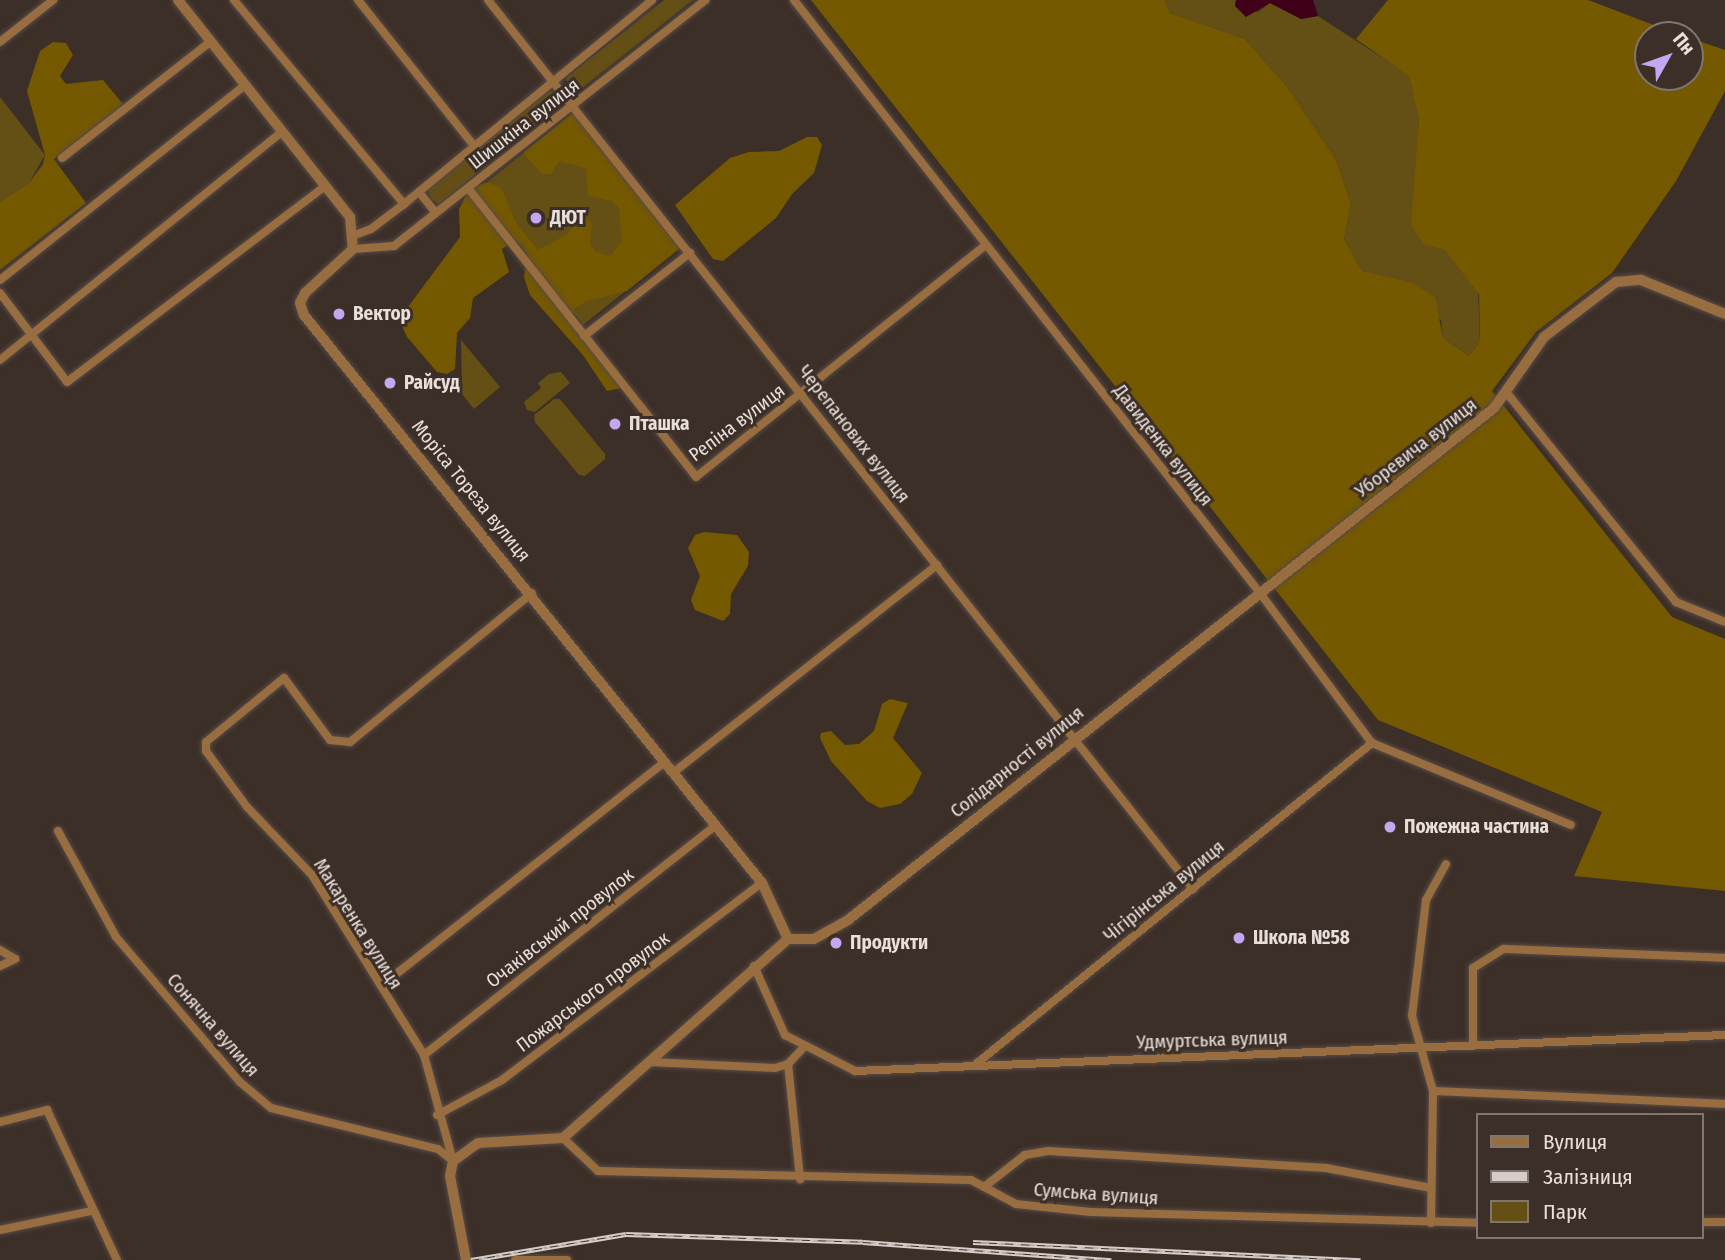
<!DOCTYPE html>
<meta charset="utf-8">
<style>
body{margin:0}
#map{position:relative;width:1725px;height:1260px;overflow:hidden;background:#3c2f28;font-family:"Fira Sans Condensed",sans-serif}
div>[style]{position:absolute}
.green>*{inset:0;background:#644f15}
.forest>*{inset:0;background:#755900}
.water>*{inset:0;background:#400019}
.roads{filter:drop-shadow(0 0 2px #584b45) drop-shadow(0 0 2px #584b45)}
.minor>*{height:8px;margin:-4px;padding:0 4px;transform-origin:4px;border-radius:4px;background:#986d3f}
.tertiary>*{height:10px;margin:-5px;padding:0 5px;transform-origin:5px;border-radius:5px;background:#986d3f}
.rail>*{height:5px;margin-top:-2.5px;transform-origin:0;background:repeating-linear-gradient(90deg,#3c2f28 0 8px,#d6cdc9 0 16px);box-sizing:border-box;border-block:2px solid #d6cdc9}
.dots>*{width:19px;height:19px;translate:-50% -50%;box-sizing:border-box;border:4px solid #3c2f28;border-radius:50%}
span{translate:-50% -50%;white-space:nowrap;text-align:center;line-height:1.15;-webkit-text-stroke:6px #3c2f28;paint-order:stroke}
.street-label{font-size:19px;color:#e8dfdb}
.poi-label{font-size:19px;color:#e8dfdb;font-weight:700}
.left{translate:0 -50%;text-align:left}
.legend{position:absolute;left:1476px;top:1113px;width:228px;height:126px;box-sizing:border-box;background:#3c2f28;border:2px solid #817570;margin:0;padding:9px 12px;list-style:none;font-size:21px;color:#e8dfdb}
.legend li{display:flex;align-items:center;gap:14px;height:35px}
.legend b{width:35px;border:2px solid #817570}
.north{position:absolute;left:1634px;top:21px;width:70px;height:70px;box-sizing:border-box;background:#3c2f28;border:2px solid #817570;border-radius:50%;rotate:50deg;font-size:19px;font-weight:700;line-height:28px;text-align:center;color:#e8dfdb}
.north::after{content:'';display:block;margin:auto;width:24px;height:32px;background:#c5a6f0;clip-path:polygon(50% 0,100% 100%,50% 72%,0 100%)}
</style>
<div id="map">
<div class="green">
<i style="clip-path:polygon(664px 0,693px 0,577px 92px,569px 87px,566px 78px)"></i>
<i style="clip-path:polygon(1165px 0,1236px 0,1235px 6px,1258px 12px,1270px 3px,1301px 19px,1318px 16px,1409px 75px,1419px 120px,1418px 155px,1444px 249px,1478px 289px,1480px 341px,1469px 356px,1443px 338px,1441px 320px,1384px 278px,1362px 271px,1344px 239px,1351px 204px,1336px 160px,1288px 88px,1245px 39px,1170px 13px)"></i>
<i style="clip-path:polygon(549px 91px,558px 92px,560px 105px,439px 204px,431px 199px,428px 190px)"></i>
<i style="clip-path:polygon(0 97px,45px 155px,29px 183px,0 202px)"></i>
<i style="clip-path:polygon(573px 113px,680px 248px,583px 325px,476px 191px)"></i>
<i style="clip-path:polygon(461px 340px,500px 387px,474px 409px,462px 394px)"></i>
<i style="clip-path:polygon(561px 372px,570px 383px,535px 412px,527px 410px,524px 402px,541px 388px,538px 383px,549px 374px)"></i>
<i style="clip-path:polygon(554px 399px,560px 399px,605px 454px,605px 459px,585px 476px,579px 475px,535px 422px,534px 415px)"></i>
</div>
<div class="forest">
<i style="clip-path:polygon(811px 0,1165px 0,1170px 13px,1245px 39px,1288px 88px,1336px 160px,1351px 204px,1344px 239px,1362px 271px,1412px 283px,1435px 297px,1443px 338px,1469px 356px,1480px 341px,1479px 294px,1444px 249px,1424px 245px,1411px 225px,1419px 120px,1409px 76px,1356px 39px,1388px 0,1588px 0,1680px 35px,1648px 35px,1648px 77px,1690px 77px,1690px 38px,1725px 50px,1725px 91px,1676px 181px,1612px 273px,1536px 332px,1492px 391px,1672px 617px,1725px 639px,1725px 891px,1574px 876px,1602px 812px,1378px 720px)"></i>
<i style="clip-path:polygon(53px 42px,66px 43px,73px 55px,60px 76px,66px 84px,103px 80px,123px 104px,54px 159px,86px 203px,0 270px,0 202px,29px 183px,43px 164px,45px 155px,27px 91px,40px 51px)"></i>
<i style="clip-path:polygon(573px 113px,680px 248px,627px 291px,586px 301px,574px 309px,572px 319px,577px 334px,617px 368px,621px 388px,607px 391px,583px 355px,530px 295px,524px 277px,528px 253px,523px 244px,514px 241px,502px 249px,509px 272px,473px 298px,470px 318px,457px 333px,455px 369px,447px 374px,437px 372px,407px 337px,399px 319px,460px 237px,459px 209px,470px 188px,488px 182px,501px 188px,516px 223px,538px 250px,568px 234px,580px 214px,592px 223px,590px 243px,595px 251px,610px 256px,622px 242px,619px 208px,612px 201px,588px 196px,586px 168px,559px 161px,551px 174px,542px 174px,523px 153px)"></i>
<i style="clip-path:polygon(807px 137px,817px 137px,822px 145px,814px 173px,792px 194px,776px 218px,723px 261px,713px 259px,675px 205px,730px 158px,749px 152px,779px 151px)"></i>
<i style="clip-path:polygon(704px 532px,737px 535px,749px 552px,748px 566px,731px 594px,730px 614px,723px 621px,695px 610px,691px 600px,700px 576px,688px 548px,695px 535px)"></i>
<i style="clip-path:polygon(890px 699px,908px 703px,893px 738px,922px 773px,912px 794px,900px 804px,880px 808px,867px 801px,831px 761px,820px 738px,821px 733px,831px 731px,845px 745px,859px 744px,874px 731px,882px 704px)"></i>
</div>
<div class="water">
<i style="clip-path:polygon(1236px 0,1313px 0,1318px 16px,1301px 19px,1270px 3px,1246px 17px,1235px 6px)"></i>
</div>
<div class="roads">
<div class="minor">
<i style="left:234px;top:0;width:266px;rotate:50.2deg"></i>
<i style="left:358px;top:0;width:186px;rotate:51.5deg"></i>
<i style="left:488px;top:0;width:1135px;rotate:51.58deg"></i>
<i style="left:794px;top:0;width:754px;rotate:51.84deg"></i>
<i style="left:1260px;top:593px;width:187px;rotate:53.3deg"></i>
<i style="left:1372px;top:743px;width:215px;rotate:22.4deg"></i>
<i style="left:0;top:42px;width:68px;rotate:-38.4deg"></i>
<i style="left:62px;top:158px;width:189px;rotate:-38.1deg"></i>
<i style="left:468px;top:188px;width:368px;rotate:51.7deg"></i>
<i style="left:696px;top:477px;width:371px;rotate:-38.7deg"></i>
<i style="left:419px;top:192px;width:27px;rotate:51deg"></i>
<i style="left:355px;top:235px;width:17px;rotate:-21deg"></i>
<i style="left:371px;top:229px;width:41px;rotate:-37.1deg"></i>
<i style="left:404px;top:204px;width:321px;rotate:-39.4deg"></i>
<i style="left:353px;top:249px;width:41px;rotate:-4.2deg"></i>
<i style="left:394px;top:246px;width:397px;rotate:-38.3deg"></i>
<i style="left:0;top:280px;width:313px;rotate:-38.5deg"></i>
<i style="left:0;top:293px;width:111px;rotate:53deg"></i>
<i style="left:67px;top:382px;width:324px;rotate:-37.2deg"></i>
<i style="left:584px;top:336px;width:135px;rotate:-38.1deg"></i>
<i style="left:0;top:360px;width:363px;rotate:-39deg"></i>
<i style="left:1506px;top:392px;width:270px;rotate:51deg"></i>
<i style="left:1676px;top:602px;width:53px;rotate:22.2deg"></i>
<i style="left:674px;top:772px;width:335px;rotate:-38.2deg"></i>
<i style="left:58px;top:831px;width:121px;rotate:61.3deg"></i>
<i style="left:116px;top:937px;width:191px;rotate:49.5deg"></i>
<i style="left:240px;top:1082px;width:40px;rotate:40deg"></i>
<i style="left:271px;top:1108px;width:172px;rotate:13.8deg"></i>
<i style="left:438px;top:1149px;width:19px;rotate:39deg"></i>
<i style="left:0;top:950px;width:17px;rotate:31deg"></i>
<i style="left:0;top:966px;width:17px;rotate:-25deg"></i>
<i style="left:754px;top:966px;width:76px;rotate:65.8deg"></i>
<i style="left:785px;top:1035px;width:79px;rotate:27.2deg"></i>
<i style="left:855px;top:1071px;width:871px;rotate:-2.37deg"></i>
<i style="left:381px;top:986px;width:362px;rotate:-38.3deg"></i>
<i style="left:1473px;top:1046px;width:78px;rotate:-90deg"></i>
<i style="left:1473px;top:968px;width:36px;rotate:-32deg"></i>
<i style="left:1504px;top:949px;width:221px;rotate:2.3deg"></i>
<i style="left:424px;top:1055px;width:372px;rotate:-38.2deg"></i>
<i style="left:650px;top:1062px;width:125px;rotate:2.7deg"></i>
<i style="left:775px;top:1068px;width:14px;rotate:-17deg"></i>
<i style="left:788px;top:1064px;width:22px;rotate:-47deg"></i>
<i style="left:788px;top:1064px;width:116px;rotate:84deg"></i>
<i style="left:976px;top:1064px;width:510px;rotate:-39.03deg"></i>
<i style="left:1433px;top:1091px;width:292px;rotate:2.5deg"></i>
<i style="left:437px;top:1115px;width:74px;rotate:-28.3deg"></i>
<i style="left:502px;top:1080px;width:326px;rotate:-37.2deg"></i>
<i style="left:0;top:1122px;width:49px;rotate:-14.3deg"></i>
<i style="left:47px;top:1110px;width:166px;rotate:65deg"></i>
<i style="left:563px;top:1138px;width:48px;rotate:43.3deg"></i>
<i style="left:598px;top:1171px;width:373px;rotate:1.4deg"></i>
<i style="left:971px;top:1180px;width:51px;rotate:28.1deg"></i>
<i style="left:1016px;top:1204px;width:75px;rotate:6.1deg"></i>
<i style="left:1091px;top:1212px;width:387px;rotate:1.6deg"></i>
<i style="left:453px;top:1161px;width:110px;rotate:-105.3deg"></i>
<i style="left:424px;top:1055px;width:212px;rotate:-121.9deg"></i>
<i style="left:312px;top:875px;width:94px;rotate:-133.7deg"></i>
<i style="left:247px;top:807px;width:69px;rotate:-126.2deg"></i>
<i style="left:206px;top:751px;width:9px;rotate:-90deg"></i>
<i style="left:206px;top:742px;width:101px;rotate:-39.4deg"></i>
<i style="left:284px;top:678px;width:77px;rotate:53.4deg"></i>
<i style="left:330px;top:740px;width:20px;rotate:6deg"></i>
<i style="left:350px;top:742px;width:235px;rotate:-39.3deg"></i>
<i style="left:984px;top:1187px;width:52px;rotate:-38deg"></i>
<i style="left:1025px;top:1155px;width:23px;rotate:-10deg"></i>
<i style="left:1048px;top:1151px;width:279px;rotate:3.5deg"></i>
<i style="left:1326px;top:1168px;width:107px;rotate:10.8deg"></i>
<i style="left:1702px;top:1222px;width:23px"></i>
<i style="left:1431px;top:1223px;width:132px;rotate:-89.1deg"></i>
<i style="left:1433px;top:1091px;width:78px;rotate:-105.6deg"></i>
<i style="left:1412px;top:1016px;width:117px;rotate:-83.1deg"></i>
<i style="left:1426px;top:900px;width:41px;rotate:-60.9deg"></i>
<i style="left:0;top:1230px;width:94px;rotate:-11.7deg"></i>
<i style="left:515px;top:1260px;width:52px"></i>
</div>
<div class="tertiary">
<i style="left:178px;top:0;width:277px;rotate:51.6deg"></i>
<i style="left:350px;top:217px;width:32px;rotate:85deg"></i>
<i style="left:353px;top:249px;width:65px;rotate:137.5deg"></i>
<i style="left:305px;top:293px;width:11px;rotate:117deg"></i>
<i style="left:300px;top:303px;width:13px;rotate:72deg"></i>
<i style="left:304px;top:315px;width:730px;rotate:51.12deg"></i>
<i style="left:762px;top:883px;width:62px;rotate:65.1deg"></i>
<i style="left:788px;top:939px;width:300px;rotate:138.5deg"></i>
<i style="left:563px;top:1138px;width:85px;rotate:176.6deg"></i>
<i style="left:478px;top:1143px;width:31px;rotate:144deg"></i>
<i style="left:453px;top:1161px;width:15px;rotate:101deg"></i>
<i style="left:450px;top:1176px;width:86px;rotate:79.2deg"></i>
<i style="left:788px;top:939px;width:26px"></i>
<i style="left:814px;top:939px;width:39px;rotate:-29deg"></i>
<i style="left:848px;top:920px;width:824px;rotate:-38.4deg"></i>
<i style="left:1494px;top:408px;width:87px;rotate:-54.8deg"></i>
<i style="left:1544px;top:337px;width:91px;rotate:-37.4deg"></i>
<i style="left:1616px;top:282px;width:25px;rotate:-5deg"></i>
<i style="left:1641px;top:280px;width:91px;rotate:22deg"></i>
</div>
</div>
<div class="rail">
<i style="left:973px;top:1242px;width:388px;rotate:2.7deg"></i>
<i style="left:471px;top:1260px;width:157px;rotate:-9.5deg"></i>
<i style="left:626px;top:1234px;width:237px;rotate:1.9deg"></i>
<i style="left:863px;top:1242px;width:249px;rotate:4.2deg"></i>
</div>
<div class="dots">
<i style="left:536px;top:218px;background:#c5a6f0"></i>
<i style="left:339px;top:314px;background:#c5a6f0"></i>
<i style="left:390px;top:383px;background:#c5a6f0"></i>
<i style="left:615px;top:424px;background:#c5a6f0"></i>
<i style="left:1390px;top:827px;background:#c5a6f0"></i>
<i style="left:1239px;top:938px;background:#c5a6f0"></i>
<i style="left:836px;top:943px;background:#c5a6f0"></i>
</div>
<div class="street-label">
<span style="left:524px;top:124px;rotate:-38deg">Шишкiна вулиця</span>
<span style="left:737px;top:423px;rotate:-37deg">Репiна вулиця</span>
<span style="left:854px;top:434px;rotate:52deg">Черепанових вулиця</span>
<span style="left:1163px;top:445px;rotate:52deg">Давиденка вулиця</span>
<span style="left:1416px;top:448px;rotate:-38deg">Уборевича вулиця</span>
<span style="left:471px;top:491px;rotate:51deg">Моріса Тореза вулиця</span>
<span style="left:1017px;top:762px;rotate:-39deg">Солідарності вулиця</span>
<span style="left:1164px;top:891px;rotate:-39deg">Чiгiрiнська вулиця</span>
<span style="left:358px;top:924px;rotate:58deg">Макаренка вулиця</span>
<span style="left:560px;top:928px;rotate:-38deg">Очакiвський провулок</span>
<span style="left:593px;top:992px;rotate:-37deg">Пожарського провулок</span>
<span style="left:213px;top:1025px;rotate:49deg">Сонячна вулиця</span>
<span style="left:1212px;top:1040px;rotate:-2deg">Удмуртська вулиця</span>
<span style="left:1096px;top:1194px;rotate:4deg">Сумська вулиця</span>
</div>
<div class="poi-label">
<span class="left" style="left:550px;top:218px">ДЮТ</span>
<span class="left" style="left:353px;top:314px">Вектор</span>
<span class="left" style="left:404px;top:383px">Райсуд</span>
<span class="left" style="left:629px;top:424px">Пташка</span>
<span class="left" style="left:1404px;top:827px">Пожежна частина</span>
<span class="left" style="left:1253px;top:938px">Школа №58</span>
<span class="left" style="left:850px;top:943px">Продукти</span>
</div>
<ul class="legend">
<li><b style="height:9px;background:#986d3f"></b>Вулиця</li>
<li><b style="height:9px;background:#d6cdc9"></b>Залізниця</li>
<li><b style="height:19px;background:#644f15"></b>Парк</li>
</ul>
<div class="north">Пн</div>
</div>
